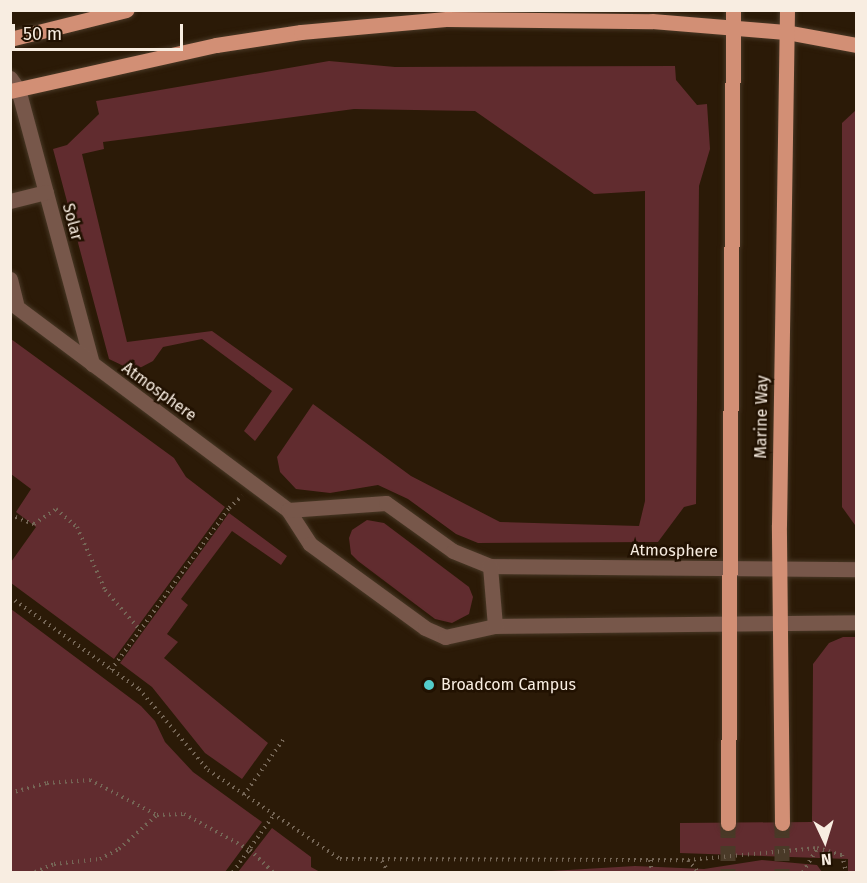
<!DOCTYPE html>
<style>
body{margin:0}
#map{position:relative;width:867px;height:883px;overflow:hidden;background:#2b1a07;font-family:"Fira Sans",sans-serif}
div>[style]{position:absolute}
.green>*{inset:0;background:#612c2f}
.major-tunnel>*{height:15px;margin-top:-7.5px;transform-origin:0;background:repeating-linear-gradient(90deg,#4a3a28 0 15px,transparent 0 23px)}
.path>*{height:4px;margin-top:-2px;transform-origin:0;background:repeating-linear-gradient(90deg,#756656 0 1.5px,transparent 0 6px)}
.roads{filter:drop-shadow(0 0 2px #483826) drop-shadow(0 0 2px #483826)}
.minor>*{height:15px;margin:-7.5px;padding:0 7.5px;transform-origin:7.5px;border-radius:7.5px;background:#77574a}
.major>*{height:15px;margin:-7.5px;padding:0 7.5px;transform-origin:7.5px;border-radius:7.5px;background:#d28f75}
.dots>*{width:16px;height:16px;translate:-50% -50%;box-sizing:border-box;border:3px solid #211101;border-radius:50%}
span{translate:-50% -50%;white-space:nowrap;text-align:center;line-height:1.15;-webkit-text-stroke:5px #211101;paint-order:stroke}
.street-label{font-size:16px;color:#f8ede1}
.poi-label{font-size:16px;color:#f8ede1}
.left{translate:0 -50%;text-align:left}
.frame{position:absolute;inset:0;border:12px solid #f8ede1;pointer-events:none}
.north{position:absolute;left:795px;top:811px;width:60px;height:60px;-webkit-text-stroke:4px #211101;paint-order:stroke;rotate:176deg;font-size:16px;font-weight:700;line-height:24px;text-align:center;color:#f8ede1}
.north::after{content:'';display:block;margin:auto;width:21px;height:27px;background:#f8ede1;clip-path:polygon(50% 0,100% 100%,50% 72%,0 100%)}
.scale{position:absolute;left:12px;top:24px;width:171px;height:27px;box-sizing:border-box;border:3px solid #f8ede1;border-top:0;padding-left:8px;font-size:18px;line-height:21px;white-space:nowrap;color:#f8ede1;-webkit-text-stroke:4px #211101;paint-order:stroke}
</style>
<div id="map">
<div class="green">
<i style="clip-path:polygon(329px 61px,395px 67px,675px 66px,676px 80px,697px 105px,707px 104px,710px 149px,699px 186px,696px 504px,684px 507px,658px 542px,478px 543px,456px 534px,408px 499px,378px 485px,330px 493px,296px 489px,280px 472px,277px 457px,313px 404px,411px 476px,500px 522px,639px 526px,645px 501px,645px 191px,594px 194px,475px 111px,354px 109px,103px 142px,104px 149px,82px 154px,127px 342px,212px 331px,293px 389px,255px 441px,244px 431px,272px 391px,202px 339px,163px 347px,153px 361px,134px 371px,109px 359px,53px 149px,67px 145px,99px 114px,96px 101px)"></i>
<i style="clip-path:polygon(856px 110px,856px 525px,855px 525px,842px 507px,842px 123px)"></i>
<i style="clip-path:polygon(11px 339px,174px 458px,186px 477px,225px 507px,114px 659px,11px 583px,11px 562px,36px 527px,16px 512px,31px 489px,11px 474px)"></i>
<i style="clip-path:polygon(229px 513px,287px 556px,281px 565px,232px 531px,181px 599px,188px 605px,167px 634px,178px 642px,164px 658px,268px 743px,242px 779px,205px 753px,152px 687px,120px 663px)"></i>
<i style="clip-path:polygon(367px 520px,384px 523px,469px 587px,473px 597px,469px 614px,452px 623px,435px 619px,358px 561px,351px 554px,349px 538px,352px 530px)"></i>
<i style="clip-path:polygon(11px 609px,141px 706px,155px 721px,165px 742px,193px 772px,262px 822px,225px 872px,11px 872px)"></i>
<i style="clip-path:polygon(843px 637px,856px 637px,856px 872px,848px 872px,848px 859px,680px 853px,680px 823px,812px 822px,813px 664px,829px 643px)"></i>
<i style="clip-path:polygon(272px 828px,311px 857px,311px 867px,320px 872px,238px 872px)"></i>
<i style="clip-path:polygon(762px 860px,817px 865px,822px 872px,534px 872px,635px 866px,704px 869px)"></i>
</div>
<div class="major-tunnel">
<i style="left:728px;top:823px;width:49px;rotate:90deg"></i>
<i style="left:782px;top:823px;width:49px;rotate:90deg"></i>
</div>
<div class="path">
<i style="left:10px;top:515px;width:26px;rotate:21deg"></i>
<i style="left:34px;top:524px;width:27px;rotate:-34deg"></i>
<i style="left:56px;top:509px;width:28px;rotate:41deg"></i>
<i style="left:77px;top:527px;width:69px;rotate:66deg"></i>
<i style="left:105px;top:590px;width:53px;rotate:48.8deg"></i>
<i style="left:10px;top:597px;width:158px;rotate:35.5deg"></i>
<i style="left:139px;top:689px;width:106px;rotate:49.6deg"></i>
<i style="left:208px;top:770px;width:159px;rotate:34deg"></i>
<i style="left:340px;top:859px;width:348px;rotate:0.2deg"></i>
<i style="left:688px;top:860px;width:130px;rotate:-5.3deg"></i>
<i style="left:817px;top:848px;width:26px;rotate:16deg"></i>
<i style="left:842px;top:855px;width:17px;rotate:77deg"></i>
<i style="left:111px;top:670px;width:200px;rotate:-53.9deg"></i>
<i style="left:229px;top:508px;width:18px;rotate:-43deg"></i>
<i style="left:10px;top:793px;width:38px;rotate:-15deg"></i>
<i style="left:47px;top:783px;width:43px;rotate:-4deg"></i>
<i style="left:90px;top:780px;width:76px;rotate:27.6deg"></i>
<i style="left:244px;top:795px;width:71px;rotate:-54.7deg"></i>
<i style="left:650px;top:860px;width:12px;rotate:81deg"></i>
<i style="left:688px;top:860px;width:16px;rotate:50deg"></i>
<i style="left:382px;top:861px;width:13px;rotate:61deg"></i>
<i style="left:35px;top:872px;width:21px;rotate:-23deg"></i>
<i style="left:54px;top:864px;width:46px;rotate:-6.2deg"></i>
<i style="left:100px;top:859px;width:21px;rotate:-28deg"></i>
<i style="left:119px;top:849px;width:51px;rotate:-41.8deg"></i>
<i style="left:157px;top:815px;width:27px;rotate:-2deg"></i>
<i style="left:184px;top:814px;width:75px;rotate:28.6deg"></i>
<i style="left:250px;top:850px;width:32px;rotate:44deg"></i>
<i style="left:233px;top:872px;width:69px;rotate:-54.5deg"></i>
<i style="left:803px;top:872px;width:27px;rotate:-59deg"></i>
</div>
<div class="roads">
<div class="minor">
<i style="left:10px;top:78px;width:14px;rotate:54deg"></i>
<i style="left:18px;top:89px;width:285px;rotate:74.9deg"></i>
<i style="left:10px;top:201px;width:37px;rotate:-14deg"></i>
<i style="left:10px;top:279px;width:25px;rotate:76deg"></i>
<i style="left:10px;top:302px;width:347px;rotate:36.8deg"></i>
<i style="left:288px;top:510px;width:40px;rotate:57.1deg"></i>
<i style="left:310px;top:544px;width:142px;rotate:36.1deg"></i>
<i style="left:425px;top:628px;width:22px;rotate:24deg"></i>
<i style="left:445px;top:637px;width:51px;rotate:-12.4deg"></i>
<i style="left:495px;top:626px;width:361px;rotate:-0.6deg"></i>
<i style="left:288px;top:510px;width:98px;rotate:-4.1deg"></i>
<i style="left:386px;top:503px;width:82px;rotate:35.6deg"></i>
<i style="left:453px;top:551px;width:40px;rotate:22deg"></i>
<i style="left:490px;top:566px;width:366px;rotate:0.5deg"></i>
<i style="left:490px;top:566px;width:60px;rotate:85.2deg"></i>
</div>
<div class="major">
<i style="left:10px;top:39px;width:120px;rotate:-14deg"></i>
<i style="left:10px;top:91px;width:211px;rotate:-12.6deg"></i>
<i style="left:216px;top:45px;width:86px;rotate:-8.7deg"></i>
<i style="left:301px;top:32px;width:148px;rotate:-5.1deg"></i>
<i style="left:448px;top:19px;width:204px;rotate:0.6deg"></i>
<i style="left:652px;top:21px;width:134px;rotate:4.7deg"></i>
<i style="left:786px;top:32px;width:71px;rotate:10.5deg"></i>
<i style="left:728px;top:823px;width:813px;rotate:-89.65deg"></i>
<i style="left:782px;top:823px;width:298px;rotate:-90.6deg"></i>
<i style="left:779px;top:525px;width:515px;rotate:-89.11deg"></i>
</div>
</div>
<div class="dots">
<i style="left:429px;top:685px;background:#53cdcb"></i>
</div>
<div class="street-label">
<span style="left:72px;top:222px;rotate:75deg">Solar</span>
<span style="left:159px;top:392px;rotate:36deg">Atmosphere</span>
<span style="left:762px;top:417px;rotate:-89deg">Marine Way</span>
<span style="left:674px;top:551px;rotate:1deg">Atmosphere</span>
</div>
<div class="poi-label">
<span class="left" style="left:441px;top:685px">Broadcom Campus</span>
</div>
<div class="frame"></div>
<div class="north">N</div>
<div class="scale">50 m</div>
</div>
